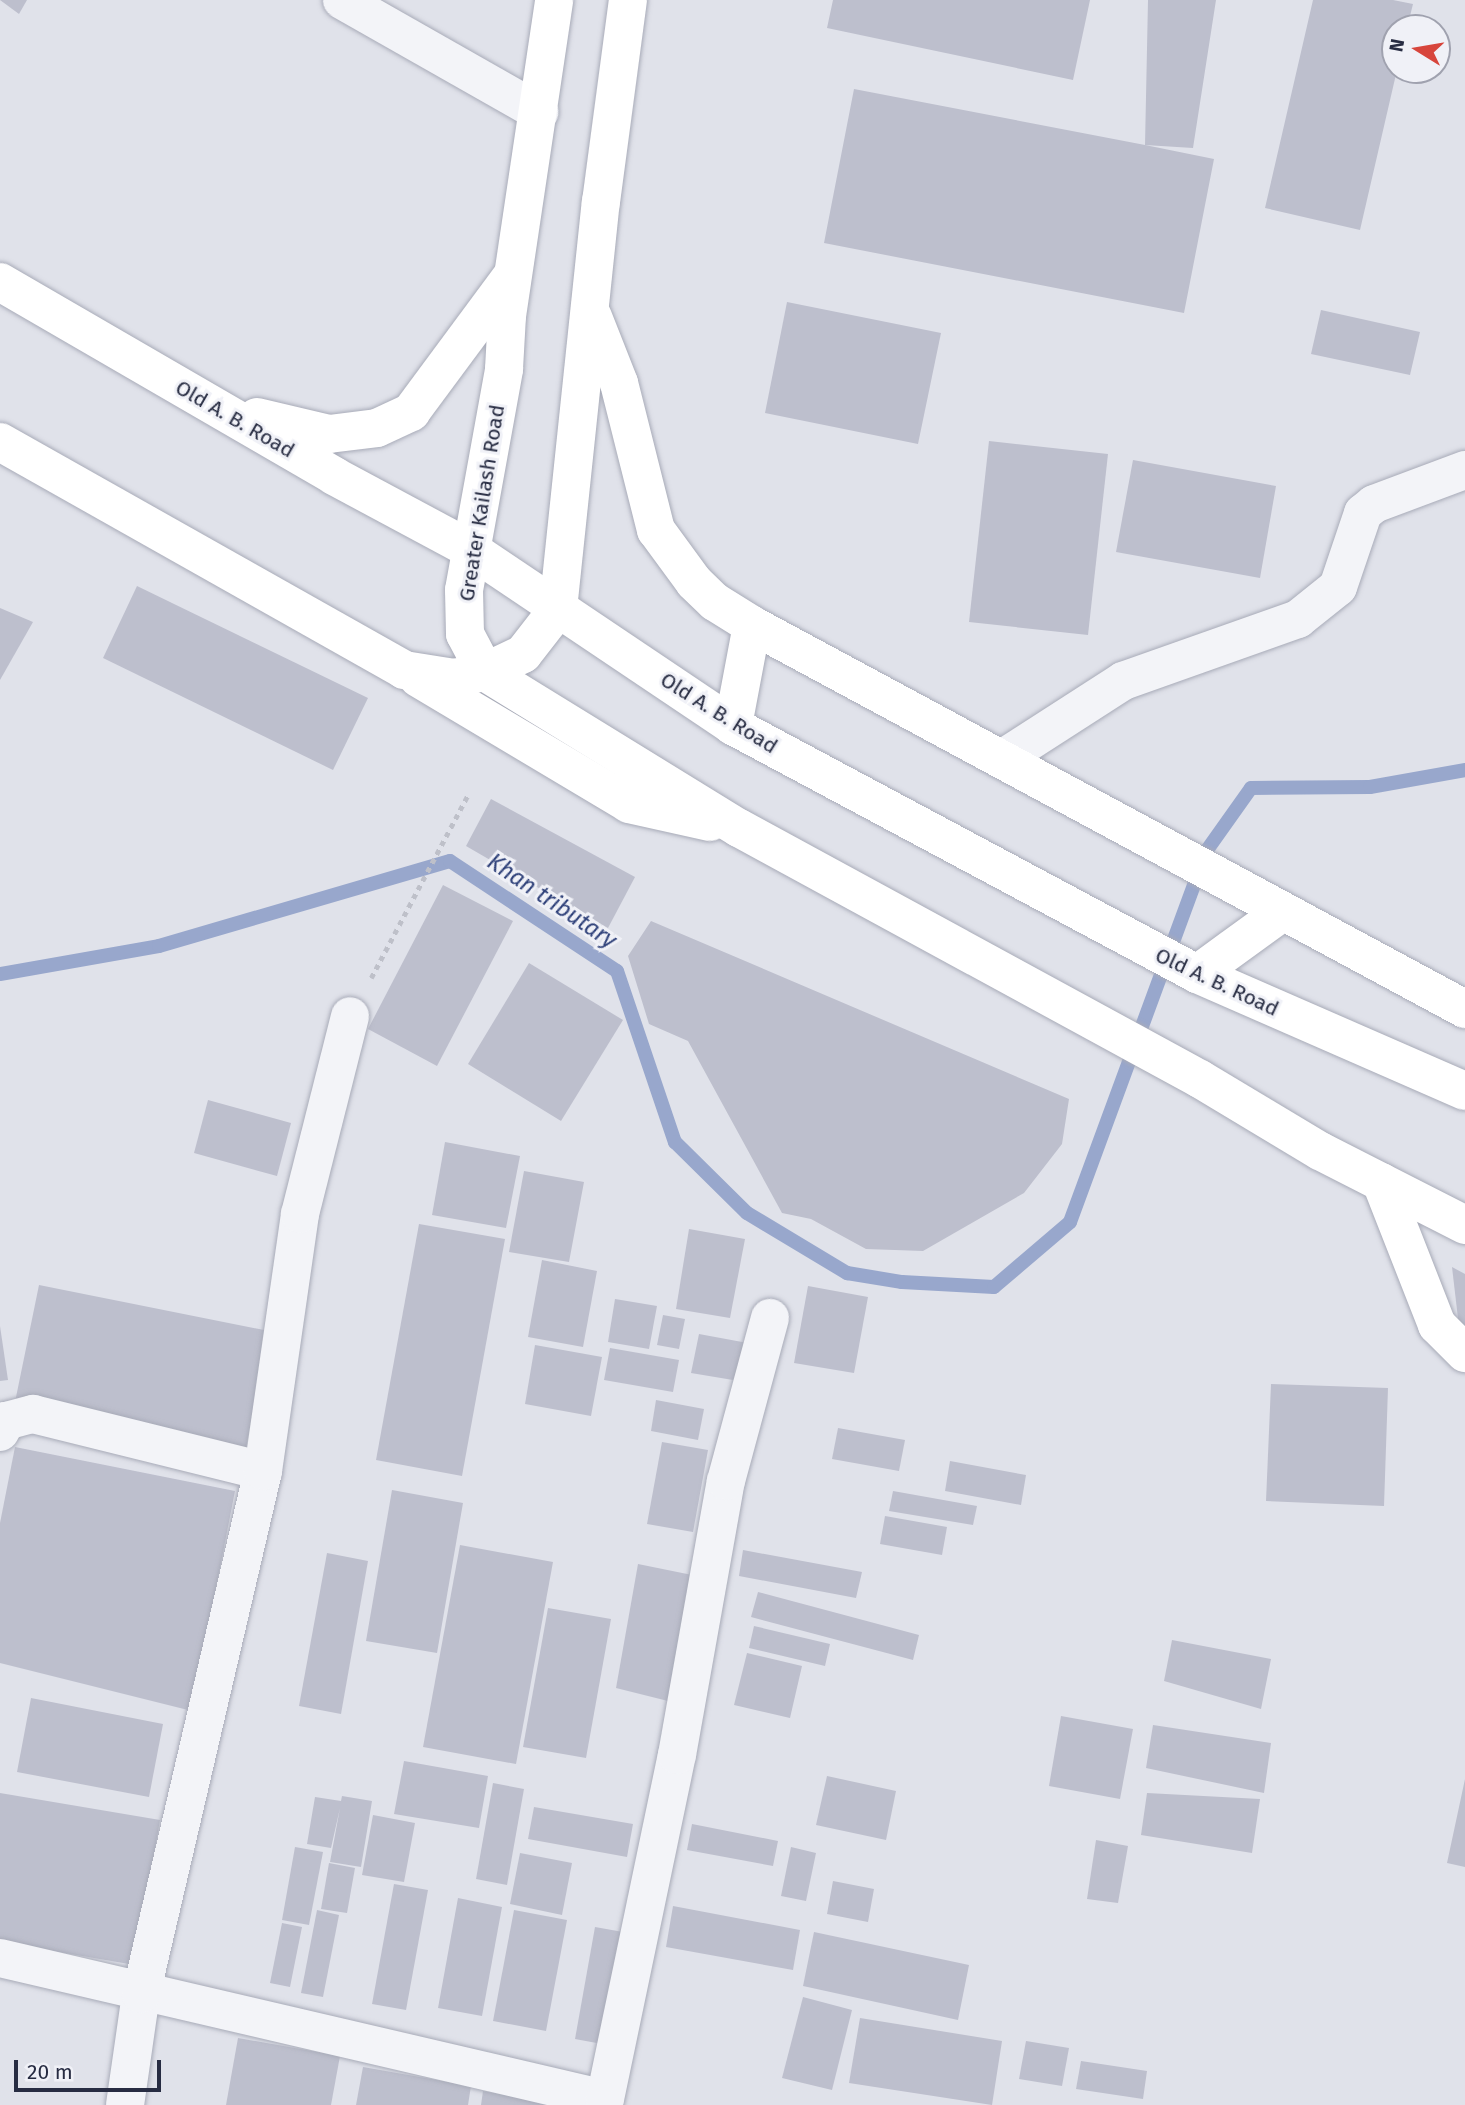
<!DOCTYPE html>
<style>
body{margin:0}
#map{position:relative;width:1465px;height:2105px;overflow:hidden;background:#e0e2ea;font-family:"Fira Sans",sans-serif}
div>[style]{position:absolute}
.stream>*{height:14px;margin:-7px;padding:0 7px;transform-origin:7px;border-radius:7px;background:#98a7cc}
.building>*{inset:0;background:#bdbfcd}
.path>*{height:4.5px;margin-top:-2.25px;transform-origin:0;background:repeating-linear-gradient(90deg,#bec0c9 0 5px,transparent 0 10px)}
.roads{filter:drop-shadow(0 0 2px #a8abb8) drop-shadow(0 0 2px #a8abb8)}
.minor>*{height:38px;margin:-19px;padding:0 19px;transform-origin:19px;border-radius:19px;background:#f3f4f8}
.secondary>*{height:38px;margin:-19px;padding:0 19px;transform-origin:19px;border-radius:19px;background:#fff}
span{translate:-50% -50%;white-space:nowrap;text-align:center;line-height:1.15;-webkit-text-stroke:6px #f0f1f7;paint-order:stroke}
.street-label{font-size:21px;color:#272c42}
.water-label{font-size:23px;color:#2e4079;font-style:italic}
.north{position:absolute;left:1381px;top:14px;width:70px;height:70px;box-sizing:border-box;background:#f0f1f7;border:2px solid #a0a2af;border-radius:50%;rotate:281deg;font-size:19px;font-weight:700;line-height:28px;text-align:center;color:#272c42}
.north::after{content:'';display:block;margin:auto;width:24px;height:32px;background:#d7453c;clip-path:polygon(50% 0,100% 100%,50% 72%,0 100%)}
.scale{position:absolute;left:14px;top:2060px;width:147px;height:32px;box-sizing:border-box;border:4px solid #272c42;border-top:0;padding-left:9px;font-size:21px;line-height:24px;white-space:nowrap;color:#272c42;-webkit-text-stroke:5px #f0f1f7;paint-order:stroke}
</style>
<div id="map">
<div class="stream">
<i style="left:0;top:974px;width:161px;rotate:-10deg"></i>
<i style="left:159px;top:946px;width:303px;rotate:-16.3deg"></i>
<i style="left:450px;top:861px;width:200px;rotate:33.4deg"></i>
<i style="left:617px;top:971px;width:181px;rotate:71.3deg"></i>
<i style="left:675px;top:1142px;width:101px;rotate:44.6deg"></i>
<i style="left:747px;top:1213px;width:117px;rotate:31deg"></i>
<i style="left:847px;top:1273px;width:56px;rotate:9.3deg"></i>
<i style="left:902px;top:1282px;width:92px;rotate:3.1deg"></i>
<i style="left:994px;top:1287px;width:100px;rotate:-40.5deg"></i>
<i style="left:1070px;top:1222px;width:396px;rotate:-69.8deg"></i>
<i style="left:1207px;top:850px;width:76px;rotate:-54.6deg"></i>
<i style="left:1251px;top:788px;width:119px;rotate:-0.5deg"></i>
<i style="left:1370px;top:787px;width:97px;rotate:-10.1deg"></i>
</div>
<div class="building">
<i style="clip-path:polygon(0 0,27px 0,19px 14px)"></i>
<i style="clip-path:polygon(833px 0,1090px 0,1073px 80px,827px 28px)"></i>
<i style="clip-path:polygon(1148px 0,1216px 0,1193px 148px,1145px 145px,1214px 159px,1184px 313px,824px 243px,854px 89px,1145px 145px)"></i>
<i style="clip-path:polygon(1313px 0,1393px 0,1413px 4px,1407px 28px,1395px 28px,1397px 70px,1360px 230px,1265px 208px)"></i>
<i style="clip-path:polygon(787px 302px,941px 333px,918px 444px,765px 413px)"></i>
<i style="clip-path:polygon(1321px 310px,1420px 332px,1410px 375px,1311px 354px)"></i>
<i style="clip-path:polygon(989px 441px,1108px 454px,1088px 635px,969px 622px)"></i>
<i style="clip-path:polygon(1133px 460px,1276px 486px,1260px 578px,1116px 552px)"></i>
<i style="clip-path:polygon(137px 586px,368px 698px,333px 770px,103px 658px)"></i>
<i style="clip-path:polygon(0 608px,33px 622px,0 680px)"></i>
<i style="clip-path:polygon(491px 799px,635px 877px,608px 928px,466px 846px)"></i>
<i style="clip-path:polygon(443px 885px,513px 921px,437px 1066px,368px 1029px)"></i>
<i style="clip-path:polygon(651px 921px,1069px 1099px,1062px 1144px,1024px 1193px,923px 1251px,866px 1249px,811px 1219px,782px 1213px,688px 1041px,649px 1024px,628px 956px)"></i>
<i style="clip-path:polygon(529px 963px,623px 1020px,561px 1121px,468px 1064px)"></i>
<i style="clip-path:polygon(208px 1100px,291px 1123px,277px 1176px,194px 1153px)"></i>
<i style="clip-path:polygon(445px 1142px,520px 1156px,506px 1228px,432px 1215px)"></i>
<i style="clip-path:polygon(524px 1171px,584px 1182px,569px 1262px,509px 1252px)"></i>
<i style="clip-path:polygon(419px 1224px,505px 1239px,462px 1476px,376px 1460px)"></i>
<i style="clip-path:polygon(689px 1229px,745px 1239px,730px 1318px,676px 1309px)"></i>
<i style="clip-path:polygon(542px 1260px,597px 1271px,583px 1347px,528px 1337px)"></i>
<i style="clip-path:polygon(1452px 1267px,1465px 1274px,1465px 1328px,1459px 1327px)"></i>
<i style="clip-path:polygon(39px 1285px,269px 1331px,246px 1448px,15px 1402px)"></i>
<i style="clip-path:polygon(808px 1286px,868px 1297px,854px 1373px,794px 1363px)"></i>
<i style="clip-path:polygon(615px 1299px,657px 1306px,649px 1349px,608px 1342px)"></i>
<i style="clip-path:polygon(663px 1315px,685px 1319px,679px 1349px,657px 1345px)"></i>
<i style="clip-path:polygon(0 1326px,8px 1380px,0 1381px)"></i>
<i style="clip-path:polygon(699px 1334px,753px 1344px,745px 1382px,691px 1373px)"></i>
<i style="clip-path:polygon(535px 1345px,602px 1357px,591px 1416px,525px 1404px)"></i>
<i style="clip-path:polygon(610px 1348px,679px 1360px,673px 1392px,604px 1380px)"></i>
<i style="clip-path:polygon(1271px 1384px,1388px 1388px,1384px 1506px,1266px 1501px)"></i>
<i style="clip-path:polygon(656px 1400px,704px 1409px,698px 1440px,651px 1431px)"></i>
<i style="clip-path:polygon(838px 1428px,905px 1440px,899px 1471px,832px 1459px)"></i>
<i style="clip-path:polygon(662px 1442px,708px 1450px,693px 1532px,647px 1524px)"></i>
<i style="clip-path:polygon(15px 1447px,235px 1491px,192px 1711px,0 1663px,0 1523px)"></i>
<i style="clip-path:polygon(950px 1461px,1026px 1475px,1021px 1505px,945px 1491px)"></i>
<i style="clip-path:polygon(392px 1490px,463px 1503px,437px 1653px,366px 1641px)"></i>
<i style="clip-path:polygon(893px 1491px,977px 1506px,973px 1525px,889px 1511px)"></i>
<i style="clip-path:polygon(885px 1516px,947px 1527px,942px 1555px,880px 1544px)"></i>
<i style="clip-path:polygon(460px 1545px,553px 1562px,516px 1764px,423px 1747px)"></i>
<i style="clip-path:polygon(743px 1550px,862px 1572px,856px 1598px,739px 1576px)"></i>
<i style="clip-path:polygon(327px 1553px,368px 1561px,341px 1714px,299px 1706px)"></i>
<i style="clip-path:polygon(638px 1564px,697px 1576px,676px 1703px,616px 1688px)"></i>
<i style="clip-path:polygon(758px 1592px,919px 1635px,913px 1660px,751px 1617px)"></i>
<i style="clip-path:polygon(548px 1608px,611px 1619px,586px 1758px,523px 1747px)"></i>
<i style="clip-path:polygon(754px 1626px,830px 1644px,825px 1666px,749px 1648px)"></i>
<i style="clip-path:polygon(1172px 1640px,1271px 1659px,1261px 1709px,1164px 1681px)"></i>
<i style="clip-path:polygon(747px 1653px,802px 1666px,790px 1718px,734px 1705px)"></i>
<i style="clip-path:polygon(31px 1698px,163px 1724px,149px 1797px,17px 1772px)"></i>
<i style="clip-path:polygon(1061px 1716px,1133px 1729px,1120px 1799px,1049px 1786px)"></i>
<i style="clip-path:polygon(1153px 1725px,1271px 1743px,1264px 1793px,1146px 1768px)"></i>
<i style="clip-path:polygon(404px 1761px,488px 1776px,479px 1828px,394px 1814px)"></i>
<i style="clip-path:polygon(827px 1776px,896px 1791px,886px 1840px,816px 1825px)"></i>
<i style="clip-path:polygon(1465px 1779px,1465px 1867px,1447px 1863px)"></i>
<i style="clip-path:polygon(493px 1783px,524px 1789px,507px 1885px,476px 1879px)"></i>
<i style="clip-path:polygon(0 1793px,160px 1820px,135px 1965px,0 1942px)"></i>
<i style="clip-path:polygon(1147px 1793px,1260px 1799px,1252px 1853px,1141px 1835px)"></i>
<i style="clip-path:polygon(342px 1796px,372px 1801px,361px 1867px,330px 1862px,340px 1808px,331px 1848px,307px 1844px,315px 1797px,341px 1801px)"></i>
<i style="clip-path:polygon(534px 1807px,633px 1824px,627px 1857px,528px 1839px)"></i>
<i style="clip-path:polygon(373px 1815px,415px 1823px,404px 1882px,362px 1875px)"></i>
<i style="clip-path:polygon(692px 1824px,778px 1841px,773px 1866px,687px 1850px)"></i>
<i style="clip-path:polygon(1096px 1840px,1128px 1846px,1118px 1903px,1087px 1899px)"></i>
<i style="clip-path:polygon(295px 1847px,323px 1852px,309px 1925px,282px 1920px)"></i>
<i style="clip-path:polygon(791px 1847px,816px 1853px,806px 1901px,781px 1896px)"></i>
<i style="clip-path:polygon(520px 1853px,572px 1863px,562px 1915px,510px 1904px)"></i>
<i style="clip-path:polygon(329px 1863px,355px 1868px,347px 1913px,321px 1909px)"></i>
<i style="clip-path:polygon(833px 1881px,874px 1889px,868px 1922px,827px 1914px)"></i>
<i style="clip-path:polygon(394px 1884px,428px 1890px,406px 2010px,372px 2004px)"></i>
<i style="clip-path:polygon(458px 1898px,502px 1907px,482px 2016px,438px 2008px)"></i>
<i style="clip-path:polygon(673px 1906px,800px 1930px,793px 1970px,666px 1947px)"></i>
<i style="clip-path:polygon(317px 1910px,339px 1915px,323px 1997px,301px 1993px)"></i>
<i style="clip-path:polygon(514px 1910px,567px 1920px,546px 2031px,493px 2021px)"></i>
<i style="clip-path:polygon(282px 1923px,302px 1927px,290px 1987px,270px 1983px)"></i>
<i style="clip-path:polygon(595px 1927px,623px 1932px,602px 2044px,575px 2039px)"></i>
<i style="clip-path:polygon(814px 1932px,969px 1965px,958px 2020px,803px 1986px)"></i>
<i style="clip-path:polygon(803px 1997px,852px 2010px,832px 2090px,782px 2078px)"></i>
<i style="clip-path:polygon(860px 2018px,1002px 2041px,992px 2105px,849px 2083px)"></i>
<i style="clip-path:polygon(238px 2038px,340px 2056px,331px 2105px,226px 2105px)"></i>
<i style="clip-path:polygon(1026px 2041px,1069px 2048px,1062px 2086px,1019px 2079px)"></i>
<i style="clip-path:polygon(1081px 2061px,1147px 2071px,1143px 2099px,1076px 2089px)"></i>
<i style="clip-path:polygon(363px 2067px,471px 2086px,468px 2105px,356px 2105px)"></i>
<i style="clip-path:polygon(483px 2091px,555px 2104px,555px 2105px,481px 2105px)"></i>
</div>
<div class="path">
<i style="left:371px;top:978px;width:207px;rotate:-62.1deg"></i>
</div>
<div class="roads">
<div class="minor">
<i style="left:342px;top:0;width:227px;rotate:29.6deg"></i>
<i style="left:1002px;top:759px;width:144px;rotate:-32.8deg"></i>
<i style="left:1123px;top:681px;width:186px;rotate:-19.5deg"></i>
<i style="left:1298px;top:619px;width:51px;rotate:-38.7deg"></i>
<i style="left:1338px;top:587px;width:78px;rotate:-71.3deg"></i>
<i style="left:1363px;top:513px;width:14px;rotate:-39deg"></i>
<i style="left:1374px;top:504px;width:97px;rotate:-20.5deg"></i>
<i style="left:0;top:1432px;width:13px;rotate:-61deg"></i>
<i style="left:6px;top:1421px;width:28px;rotate:-15deg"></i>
<i style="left:33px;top:1414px;width:237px;rotate:13.9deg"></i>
<i style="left:0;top:1958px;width:621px;rotate:13.12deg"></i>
<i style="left:605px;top:2099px;width:351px;rotate:-78.2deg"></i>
<i style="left:677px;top:1755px;width:278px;rotate:-79.9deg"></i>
<i style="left:726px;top:1481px;width:169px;rotate:-74.9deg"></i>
<i style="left:125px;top:2105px;width:112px;rotate:-81.8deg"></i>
<i style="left:141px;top:1994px;width:537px;rotate:-76.87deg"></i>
<i style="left:263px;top:1471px;width:260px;rotate:-81.8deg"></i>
<i style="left:300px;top:1214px;width:204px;rotate:-75.8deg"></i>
</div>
<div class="secondary">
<i style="left:0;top:282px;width:386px;rotate:30.1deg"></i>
<i style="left:334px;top:476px;width:154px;rotate:28.2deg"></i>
<i style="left:470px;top:549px;width:317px;rotate:33.9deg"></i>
<i style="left:733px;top:726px;width:526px;rotate:28.12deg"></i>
<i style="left:1197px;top:974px;width:292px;rotate:23.6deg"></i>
<i style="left:593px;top:317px;width:71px;rotate:68.5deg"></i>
<i style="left:619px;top:383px;width:152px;rotate:75.9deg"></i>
<i style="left:656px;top:530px;width:64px;rotate:53.8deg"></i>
<i style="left:694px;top:582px;width:29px;rotate:44deg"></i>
<i style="left:715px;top:602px;width:44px;rotate:31.9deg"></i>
<i style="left:752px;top:625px;width:103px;rotate:100.7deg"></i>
<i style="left:257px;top:417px;width:74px;rotate:13.3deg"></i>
<i style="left:329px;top:434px;width:48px;rotate:-7.1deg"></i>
<i style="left:377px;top:428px;width:38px;rotate:-25deg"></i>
<i style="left:411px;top:412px;width:168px;rotate:-53.5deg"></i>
<i style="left:0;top:442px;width:464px;rotate:29.4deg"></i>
<i style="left:404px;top:670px;width:51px;rotate:9.1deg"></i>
<i style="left:454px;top:678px;width:32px;rotate:-11deg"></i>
<i style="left:485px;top:672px;width:42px;rotate:-25.3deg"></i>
<i style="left:523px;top:654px;width:57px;rotate:-52.1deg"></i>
<i style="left:558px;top:609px;width:409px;rotate:-84deg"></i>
<i style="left:601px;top:202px;width:204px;rotate:-82.4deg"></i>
<i style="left:752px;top:625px;width:810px;rotate:28.31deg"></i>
<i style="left:485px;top:672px;width:298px;rotate:31.6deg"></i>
<i style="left:739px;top:828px;width:525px;rotate:28.57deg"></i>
<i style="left:1200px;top:1079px;width:140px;rotate:31deg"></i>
<i style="left:1320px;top:1151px;width:163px;rotate:27deg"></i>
<i style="left:485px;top:672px;width:43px;rotate:-117.8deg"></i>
<i style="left:465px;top:634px;width:44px;rotate:-91.3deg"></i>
<i style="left:464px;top:590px;width:225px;rotate:-79.7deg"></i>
<i style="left:504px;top:369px;width:53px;rotate:-86.8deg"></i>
<i style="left:507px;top:316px;width:319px;rotate:-81.5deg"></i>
<i style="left:418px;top:678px;width:246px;rotate:30.8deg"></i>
<i style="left:629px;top:804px;width:83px;rotate:12.5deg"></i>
<i style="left:1197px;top:974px;width:104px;rotate:-36deg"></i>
<i style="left:1381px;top:1182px;width:154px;rotate:68.6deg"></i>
<i style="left:1437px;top:1325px;width:40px;rotate:45deg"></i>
</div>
</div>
<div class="street-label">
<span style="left:235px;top:419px;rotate:30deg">Old A. B. Road</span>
<span style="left:482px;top:503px;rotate:-81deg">Greater Kailash Road</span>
<span style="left:719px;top:713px;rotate:32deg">Old A. B. Road</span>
<span style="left:1217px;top:982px;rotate:25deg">Old A. B. Road</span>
</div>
<div class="water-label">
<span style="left:552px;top:901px;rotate:34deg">Khan tributary</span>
</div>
<div class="north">N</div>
<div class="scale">20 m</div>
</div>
